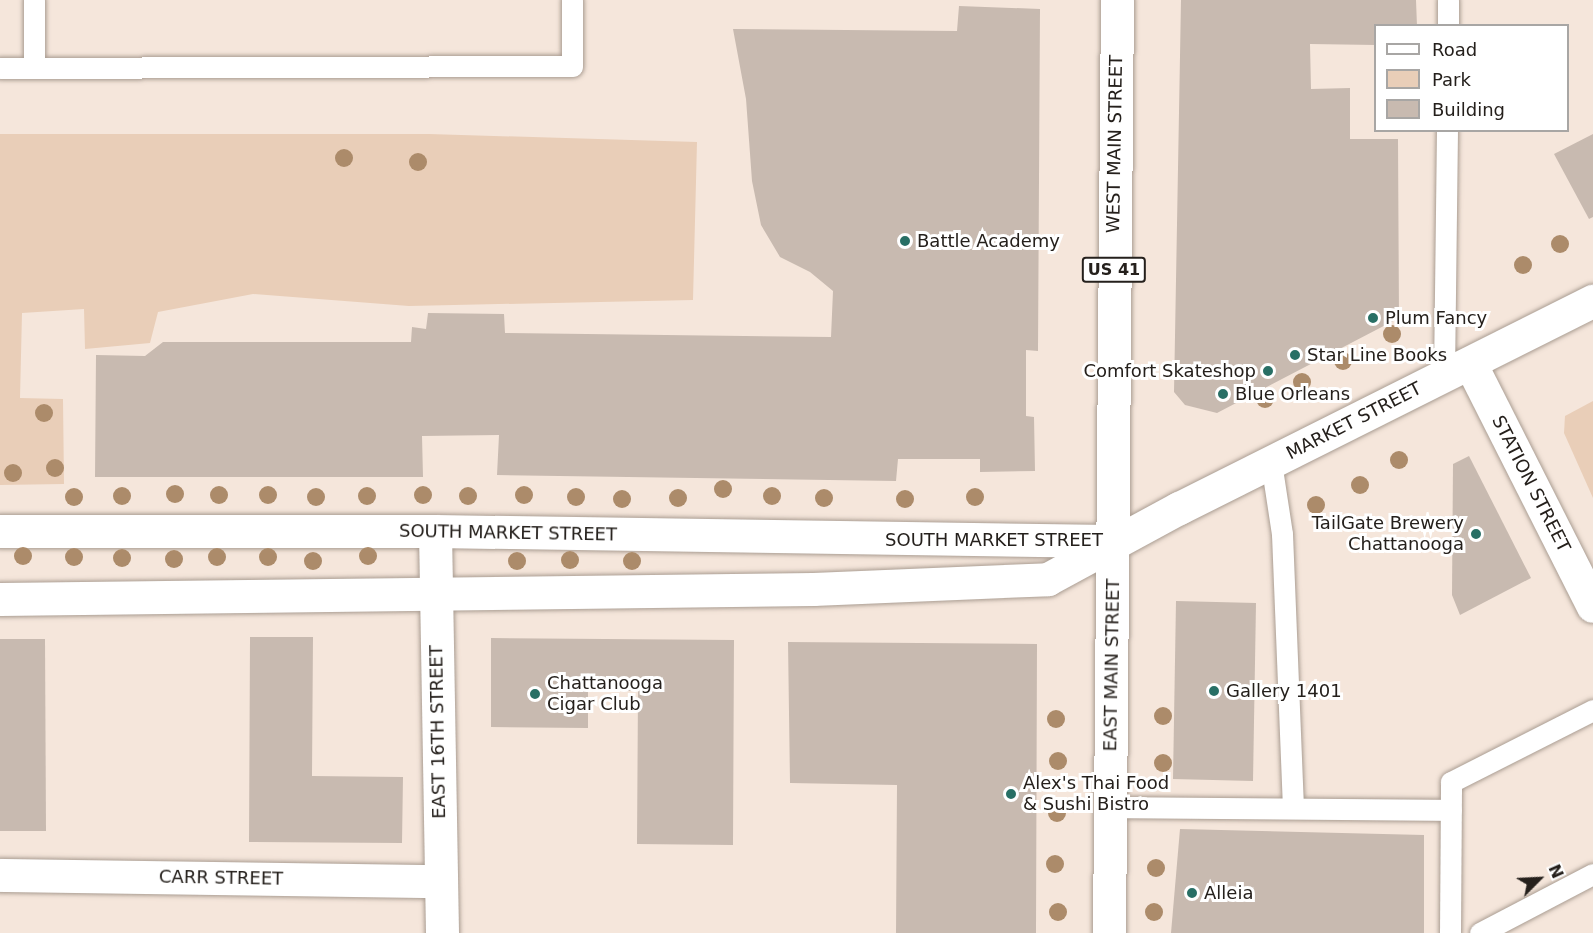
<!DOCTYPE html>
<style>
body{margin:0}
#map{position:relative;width:1593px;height:933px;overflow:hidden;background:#f5e6db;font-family:"DejaVu Sans",sans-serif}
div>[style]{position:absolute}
.green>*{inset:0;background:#e9ceb8}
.building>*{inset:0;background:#c8bab0}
.roads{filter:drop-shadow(0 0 2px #aa9d92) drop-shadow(0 0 2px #aa9d92)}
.lane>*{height:21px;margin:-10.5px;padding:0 10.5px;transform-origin:10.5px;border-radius:10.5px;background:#fff}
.street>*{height:33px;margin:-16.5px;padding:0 16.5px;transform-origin:16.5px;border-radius:16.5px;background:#fff}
.secondary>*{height:33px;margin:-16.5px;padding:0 16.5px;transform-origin:16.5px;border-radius:16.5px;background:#fff}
.primary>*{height:33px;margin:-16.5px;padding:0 16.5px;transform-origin:16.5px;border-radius:16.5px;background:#fff}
.trees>*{width:18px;height:18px;margin:-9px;border-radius:50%;background:#ac8b6a}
.dots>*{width:16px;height:16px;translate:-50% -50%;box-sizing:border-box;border:3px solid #fff;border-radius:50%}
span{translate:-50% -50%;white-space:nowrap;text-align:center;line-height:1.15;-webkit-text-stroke:6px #fff;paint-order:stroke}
.shield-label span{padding:2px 4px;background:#fff;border:2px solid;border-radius:4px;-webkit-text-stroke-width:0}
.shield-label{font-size:16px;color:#25201c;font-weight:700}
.street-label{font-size:18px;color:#25201c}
.poi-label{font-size:18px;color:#25201c}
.left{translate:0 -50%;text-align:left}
.right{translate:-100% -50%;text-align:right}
.legend{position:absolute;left:1374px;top:24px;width:195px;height:108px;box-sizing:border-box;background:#fff;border:2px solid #a8a6a4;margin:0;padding:8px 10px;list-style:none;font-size:18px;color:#25201c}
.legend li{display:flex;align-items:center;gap:12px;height:30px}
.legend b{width:30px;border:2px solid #a8a6a4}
.north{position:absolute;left:1509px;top:849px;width:60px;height:60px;-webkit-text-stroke:4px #fff;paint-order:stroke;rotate:66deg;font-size:16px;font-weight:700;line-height:24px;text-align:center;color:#25201c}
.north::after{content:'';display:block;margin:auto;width:21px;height:27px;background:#25201c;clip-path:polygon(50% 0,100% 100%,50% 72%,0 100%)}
</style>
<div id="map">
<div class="green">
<i style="clip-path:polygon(0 134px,429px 134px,697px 142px,693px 300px,409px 306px,253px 294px,158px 312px,150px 343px,85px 349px,84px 309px,22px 313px,20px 398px,63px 399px,64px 484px,0 485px)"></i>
<i style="clip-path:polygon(1593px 401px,1593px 498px,1564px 433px,1565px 416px)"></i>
</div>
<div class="building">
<i style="clip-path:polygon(1181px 0,1416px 0,1417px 26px,1376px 26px,1376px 45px,1310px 44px,1311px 89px,1350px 88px,1350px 139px,1398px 139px,1399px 318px,1217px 413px,1185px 405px,1174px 392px)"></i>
<i style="clip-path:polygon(959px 6px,1040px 9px,1038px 351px,1026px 350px,1026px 416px,1034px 417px,1035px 471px,980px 472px,980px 459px,898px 459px,896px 481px,497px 475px,499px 435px,422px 436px,423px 477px,95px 477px,96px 355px,145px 356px,163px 342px,411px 342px,412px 327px,426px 329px,428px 313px,504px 314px,505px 333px,831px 337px,833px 291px,810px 272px,780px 257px,761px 225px,752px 181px,746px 99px,733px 29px,957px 31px)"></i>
<i style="clip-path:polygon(1593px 134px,1593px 217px,1589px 219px,1554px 154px)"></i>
<i style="clip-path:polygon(1469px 456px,1531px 578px,1460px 615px,1452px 595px,1453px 464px)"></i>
<i style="clip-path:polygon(1176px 601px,1256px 603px,1253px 781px,1173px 779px)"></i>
<i style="clip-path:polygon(250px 637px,313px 637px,312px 776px,403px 777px,402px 843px,249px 842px)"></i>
<i style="clip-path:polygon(491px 638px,734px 640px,733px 845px,637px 844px,638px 691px,588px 691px,588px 728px,491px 727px)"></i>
<i style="clip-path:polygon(0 639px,45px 639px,46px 831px,0 831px)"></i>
<i style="clip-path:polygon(788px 642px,1037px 644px,1036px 933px,896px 933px,897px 785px,790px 783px)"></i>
<i style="clip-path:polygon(1180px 829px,1424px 835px,1424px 933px,1171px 933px)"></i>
</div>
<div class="roads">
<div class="lane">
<i style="left:1448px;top:26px;width:26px;rotate:-90deg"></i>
<i style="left:34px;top:67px;width:67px;rotate:-90deg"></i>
<i style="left:0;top:68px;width:572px;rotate:-0.2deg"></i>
<i style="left:572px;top:66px;width:66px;rotate:-90deg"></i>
<i style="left:1444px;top:375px;width:245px;rotate:-89.3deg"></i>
<i style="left:1271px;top:462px;width:73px;rotate:81.3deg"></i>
<i style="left:1282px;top:534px;width:274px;rotate:87.7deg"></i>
<i style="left:1110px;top:807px;width:341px;rotate:0.5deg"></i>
<i style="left:1450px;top:933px;width:151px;rotate:-89.6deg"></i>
<i style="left:1451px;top:782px;width:159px;rotate:-26.9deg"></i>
<i style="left:1480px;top:933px;width:127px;rotate:-27.6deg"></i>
</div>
<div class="street">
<i style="left:1470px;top:363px;width:272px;rotate:63.2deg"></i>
<i style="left:435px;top:531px;width:402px;rotate:89deg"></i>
<i style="left:0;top:875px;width:441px;rotate:0.8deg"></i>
</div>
<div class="secondary">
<i style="left:0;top:531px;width:435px"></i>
<i style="left:435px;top:531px;width:675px;rotate:0.85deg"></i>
<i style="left:0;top:599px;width:813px;rotate:-0.7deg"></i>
<i style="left:813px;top:589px;width:235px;rotate:-2.4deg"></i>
<i style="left:1048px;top:579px;width:149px;rotate:-28.5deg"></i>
<i style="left:1179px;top:508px;width:463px;rotate:-26.6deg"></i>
</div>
<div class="primary">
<i style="left:1109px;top:933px;width:933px;rotate:-89.51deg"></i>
</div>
</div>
<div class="trees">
<i style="left:344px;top:158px"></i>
<i style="left:418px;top:162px"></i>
<i style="left:1560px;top:244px"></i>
<i style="left:1523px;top:265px"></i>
<i style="left:1392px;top:334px"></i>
<i style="left:1343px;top:361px"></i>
<i style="left:1302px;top:382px"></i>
<i style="left:1265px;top:399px"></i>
<i style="left:44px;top:413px"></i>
<i style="left:1399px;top:460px"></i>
<i style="left:55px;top:468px"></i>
<i style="left:13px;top:473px"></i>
<i style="left:1360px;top:485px"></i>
<i style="left:723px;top:489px"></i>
<i style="left:175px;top:494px"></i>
<i style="left:219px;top:495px"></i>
<i style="left:268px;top:495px"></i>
<i style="left:423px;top:495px"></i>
<i style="left:524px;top:495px"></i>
<i style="left:122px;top:496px"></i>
<i style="left:367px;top:496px"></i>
<i style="left:468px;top:496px"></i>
<i style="left:772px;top:496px"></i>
<i style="left:74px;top:497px"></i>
<i style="left:316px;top:497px"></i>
<i style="left:576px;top:497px"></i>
<i style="left:975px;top:497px"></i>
<i style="left:678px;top:498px"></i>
<i style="left:824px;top:498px"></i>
<i style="left:622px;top:499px"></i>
<i style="left:905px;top:499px"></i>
<i style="left:1316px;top:505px"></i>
<i style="left:23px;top:556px"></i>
<i style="left:368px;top:556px"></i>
<i style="left:74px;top:557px"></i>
<i style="left:217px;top:557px"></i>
<i style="left:268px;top:557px"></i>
<i style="left:122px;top:558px"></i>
<i style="left:174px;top:559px"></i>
<i style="left:570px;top:560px"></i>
<i style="left:313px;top:561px"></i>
<i style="left:517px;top:561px"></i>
<i style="left:632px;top:561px"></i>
<i style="left:1163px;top:716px"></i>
<i style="left:1056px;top:719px"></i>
<i style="left:1058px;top:761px"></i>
<i style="left:1163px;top:763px"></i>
<i style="left:1057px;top:813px"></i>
<i style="left:1055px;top:864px"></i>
<i style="left:1156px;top:868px"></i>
<i style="left:1058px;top:912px"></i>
<i style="left:1154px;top:912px"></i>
</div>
<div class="dots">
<i style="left:905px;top:241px;background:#286f65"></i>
<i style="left:1373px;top:318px;background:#286f65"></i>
<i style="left:1295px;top:355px;background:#286f65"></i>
<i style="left:1268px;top:371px;background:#286f65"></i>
<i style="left:1223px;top:394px;background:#286f65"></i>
<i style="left:1476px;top:534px;background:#286f65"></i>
<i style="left:1214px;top:691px;background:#286f65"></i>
<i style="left:535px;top:694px;background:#286f65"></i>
<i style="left:1011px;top:794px;background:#286f65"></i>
<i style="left:1192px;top:893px;background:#286f65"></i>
</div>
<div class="shield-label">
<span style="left:1114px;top:270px">US 41</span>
</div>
<div class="street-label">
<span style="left:1115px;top:144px;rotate:-89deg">WEST MAIN STREET</span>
<span style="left:1354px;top:421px;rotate:-27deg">MARKET STREET</span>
<span style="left:1531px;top:484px;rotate:63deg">STATION STREET</span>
<span style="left:508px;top:533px;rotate:1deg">SOUTH MARKET STREET</span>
<span style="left:994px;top:540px">SOUTH MARKET STREET</span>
<span style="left:1112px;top:665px;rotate:-89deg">EAST MAIN STREET</span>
<span style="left:438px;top:732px;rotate:-91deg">EAST 16TH STREET</span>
<span style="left:221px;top:878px;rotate:1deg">CARR STREET</span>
</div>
<div class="poi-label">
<span class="left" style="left:917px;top:241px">Battle Academy</span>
<span class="left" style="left:1385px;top:318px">Plum Fancy</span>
<span class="left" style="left:1307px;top:355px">Star Line Books</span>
<span class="right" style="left:1256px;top:371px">Comfort Skateshop</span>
<span class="left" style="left:1235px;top:394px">Blue Orleans</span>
<span class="right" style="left:1464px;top:534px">TailGate Brewery<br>Chattanooga</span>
<span class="left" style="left:547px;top:694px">Chattanooga<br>Cigar Club</span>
<span class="left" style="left:1226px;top:691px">Gallery 1401</span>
<span class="left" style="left:1023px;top:794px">Alex's Thai Food<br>&amp; Sushi Bistro</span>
<span class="left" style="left:1204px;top:893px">Alleia</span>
</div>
<ul class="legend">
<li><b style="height:8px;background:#fff"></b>Road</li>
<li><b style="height:16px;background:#e9ceb8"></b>Park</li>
<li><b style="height:16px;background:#c8bab0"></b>Building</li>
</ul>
<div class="north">N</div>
</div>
